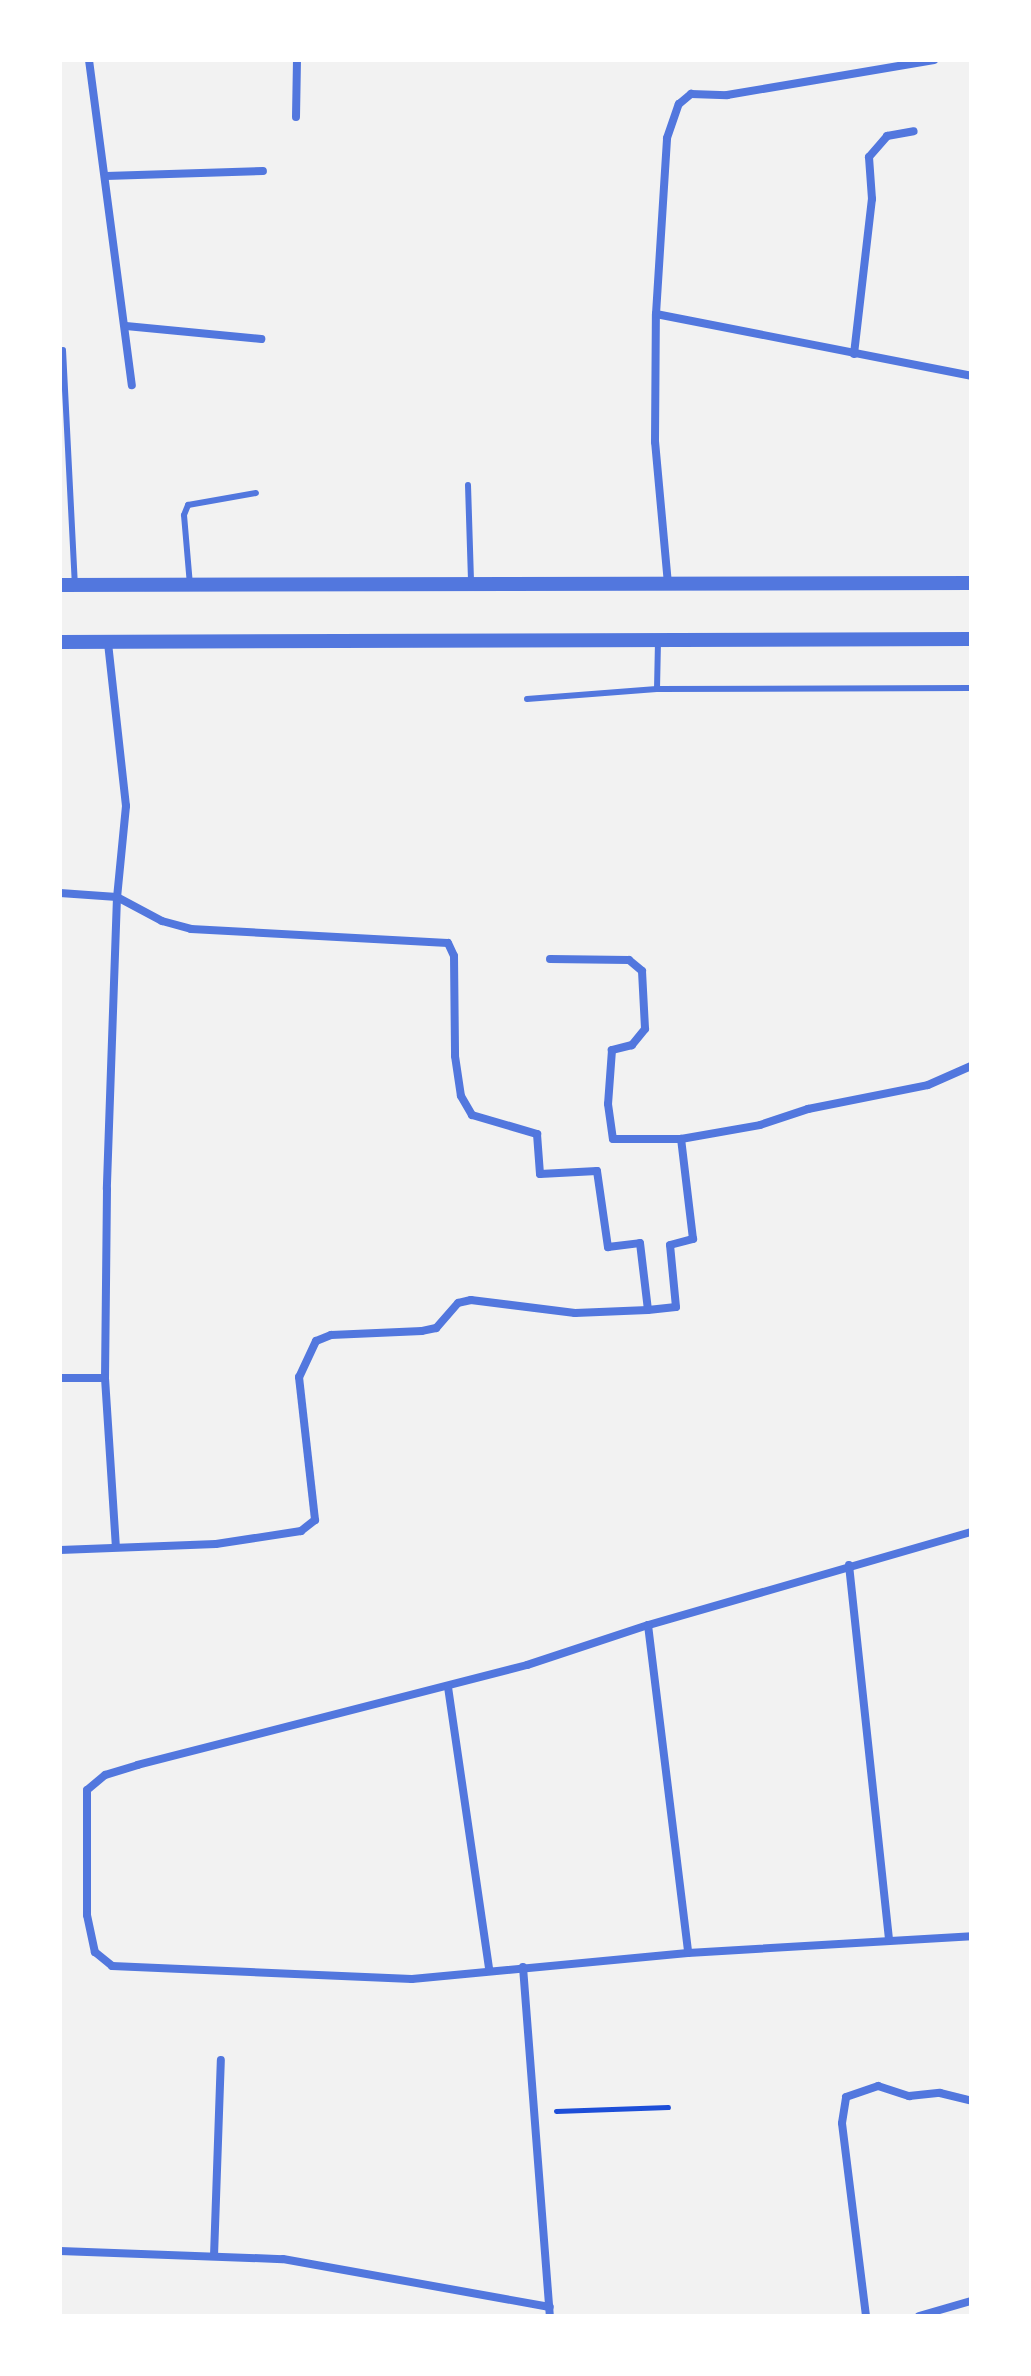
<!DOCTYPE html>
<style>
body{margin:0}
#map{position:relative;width:1031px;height:2376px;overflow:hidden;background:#f2f2f2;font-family:"Libre Baskerville",serif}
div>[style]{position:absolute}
.path>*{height:5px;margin:-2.5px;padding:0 2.5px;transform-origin:2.5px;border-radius:2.5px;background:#1d4ed8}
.service>*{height:6px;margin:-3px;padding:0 3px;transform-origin:3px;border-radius:3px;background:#5277de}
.minor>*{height:8px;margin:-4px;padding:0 4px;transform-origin:4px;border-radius:4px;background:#5277de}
.tertiary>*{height:14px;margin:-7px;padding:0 7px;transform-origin:7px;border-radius:7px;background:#5277de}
span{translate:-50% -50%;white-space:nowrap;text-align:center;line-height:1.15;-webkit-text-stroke:8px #fff;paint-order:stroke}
.frame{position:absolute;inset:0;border:62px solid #fff;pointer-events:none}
</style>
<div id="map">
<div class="path">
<i style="left:556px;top:2111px;width:112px;rotate:-2deg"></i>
</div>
<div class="service">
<i style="left:63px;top:350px;width:235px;rotate:87.1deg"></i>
<i style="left:468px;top:485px;width:97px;rotate:88.2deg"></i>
<i style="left:190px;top:585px;width:70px;rotate:-94.9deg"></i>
<i style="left:184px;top:515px;width:11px;rotate:-68deg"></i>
<i style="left:188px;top:505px;width:69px;rotate:-10deg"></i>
<i style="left:657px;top:689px;width:47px;rotate:-88.8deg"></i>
<i style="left:527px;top:699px;width:130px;rotate:-4.4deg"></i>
<i style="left:657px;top:689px;width:314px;rotate:-0.2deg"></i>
</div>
<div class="minor">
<i style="left:89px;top:60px;width:328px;rotate:82.5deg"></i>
<i style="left:296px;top:117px;width:57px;rotate:-89deg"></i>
<i style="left:106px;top:176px;width:157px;rotate:-1.8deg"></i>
<i style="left:656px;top:314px;width:321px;rotate:11.1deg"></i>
<i style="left:126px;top:326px;width:136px;rotate:5.5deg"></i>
<i style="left:854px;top:354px;width:156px;rotate:-83.4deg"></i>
<i style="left:872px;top:199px;width:42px;rotate:-94.1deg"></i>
<i style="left:869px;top:157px;width:28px;rotate:-49deg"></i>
<i style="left:887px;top:136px;width:27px;rotate:-10deg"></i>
<i style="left:668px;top:584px;width:143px;rotate:-95.2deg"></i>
<i style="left:655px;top:442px;width:128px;rotate:-89.6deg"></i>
<i style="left:656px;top:314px;width:176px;rotate:-86.4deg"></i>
<i style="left:667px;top:138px;width:36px;rotate:-71deg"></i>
<i style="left:679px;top:104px;width:16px;rotate:-40deg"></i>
<i style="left:691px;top:94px;width:36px;rotate:2deg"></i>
<i style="left:727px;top:95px;width:210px;rotate:-9.6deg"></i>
<i style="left:108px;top:643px;width:164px;rotate:83.7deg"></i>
<i style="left:126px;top:806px;width:91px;rotate:95.6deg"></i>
<i style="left:117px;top:897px;width:292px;rotate:92deg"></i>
<i style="left:107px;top:1189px;width:189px;rotate:90.6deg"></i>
<i style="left:105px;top:1378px;width:168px;rotate:86.3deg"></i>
<i style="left:60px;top:893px;width:57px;rotate:4deg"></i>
<i style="left:117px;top:897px;width:51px;rotate:28.1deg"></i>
<i style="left:162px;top:921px;width:30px;rotate:15deg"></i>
<i style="left:191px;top:929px;width:257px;rotate:3.1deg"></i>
<i style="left:448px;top:943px;width:14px;rotate:65deg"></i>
<i style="left:454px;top:956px;width:100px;rotate:89.4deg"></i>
<i style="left:455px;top:1056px;width:40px;rotate:81.5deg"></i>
<i style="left:461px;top:1096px;width:22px;rotate:60deg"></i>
<i style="left:472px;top:1115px;width:68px;rotate:16.3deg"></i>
<i style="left:537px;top:1134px;width:40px;rotate:85.7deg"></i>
<i style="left:540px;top:1174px;width:57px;rotate:-3deg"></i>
<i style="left:597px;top:1171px;width:77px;rotate:81.8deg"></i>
<i style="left:608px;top:1247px;width:32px;rotate:-7deg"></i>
<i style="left:640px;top:1243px;width:67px;rotate:83.2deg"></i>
<i style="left:648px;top:1310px;width:73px;rotate:177.6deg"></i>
<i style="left:575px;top:1313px;width:105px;rotate:-172.9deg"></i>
<i style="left:471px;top:1300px;width:13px;rotate:167deg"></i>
<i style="left:458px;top:1303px;width:33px;rotate:131deg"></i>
<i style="left:436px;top:1328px;width:14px;rotate:168deg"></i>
<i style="left:422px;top:1331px;width:91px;rotate:177.5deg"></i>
<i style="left:331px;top:1335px;width:16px;rotate:158deg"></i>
<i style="left:316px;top:1341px;width:40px;rotate:115deg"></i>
<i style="left:299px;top:1377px;width:144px;rotate:83.6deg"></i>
<i style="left:315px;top:1520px;width:18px;rotate:142deg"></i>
<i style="left:301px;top:1531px;width:86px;rotate:171.3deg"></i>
<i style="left:216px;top:1544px;width:156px;rotate:177.8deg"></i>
<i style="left:550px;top:959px;width:79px;rotate:0.7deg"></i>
<i style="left:629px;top:960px;width:17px;rotate:40deg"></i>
<i style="left:642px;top:971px;width:58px;rotate:87deg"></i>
<i style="left:645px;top:1029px;width:21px;rotate:129deg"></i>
<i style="left:632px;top:1045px;width:21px;rotate:166deg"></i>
<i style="left:612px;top:1050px;width:54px;rotate:94.2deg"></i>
<i style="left:608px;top:1104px;width:35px;rotate:82deg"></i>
<i style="left:613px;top:1139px;width:68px"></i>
<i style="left:681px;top:1139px;width:80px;rotate:-10deg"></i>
<i style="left:760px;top:1125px;width:51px;rotate:-18.4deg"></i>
<i style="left:808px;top:1109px;width:122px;rotate:-11.3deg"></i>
<i style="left:928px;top:1085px;width:47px;rotate:-23.8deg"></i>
<i style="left:648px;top:1310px;width:28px;rotate:-6deg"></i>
<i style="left:676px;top:1307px;width:62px;rotate:-95.5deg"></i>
<i style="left:670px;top:1245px;width:24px;rotate:-15deg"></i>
<i style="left:693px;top:1239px;width:101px;rotate:-96.8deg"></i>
<i style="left:60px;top:1378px;width:45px"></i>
<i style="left:971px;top:1532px;width:336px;rotate:163.9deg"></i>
<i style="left:648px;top:1625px;width:127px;rotate:161.7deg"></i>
<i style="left:527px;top:1665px;width:402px;rotate:165.6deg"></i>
<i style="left:138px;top:1765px;width:34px;rotate:163deg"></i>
<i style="left:105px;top:1775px;width:23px;rotate:140deg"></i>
<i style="left:87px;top:1790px;width:125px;rotate:90deg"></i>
<i style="left:87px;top:1915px;width:38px;rotate:78deg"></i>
<i style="left:95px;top:1952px;width:22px;rotate:39deg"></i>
<i style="left:112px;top:1966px;width:300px;rotate:2.5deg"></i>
<i style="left:412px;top:1979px;width:277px;rotate:-5.4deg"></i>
<i style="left:688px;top:1953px;width:284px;rotate:-3.4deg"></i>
<i style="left:849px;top:1565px;width:377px;rotate:83.9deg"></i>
<i style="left:648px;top:1625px;width:330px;rotate:83deg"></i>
<i style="left:448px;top:1687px;width:285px;rotate:81.7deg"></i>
<i style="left:523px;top:1967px;width:350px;rotate:85.6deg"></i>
<i style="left:60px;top:2251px;width:223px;rotate:2.1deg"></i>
<i style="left:283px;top:2259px;width:271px;rotate:10.2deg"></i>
<i style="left:214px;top:2256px;width:196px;rotate:-88deg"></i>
<i style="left:866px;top:2316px;width:194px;rotate:-97.1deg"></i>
<i style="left:842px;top:2123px;width:26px;rotate:-81deg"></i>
<i style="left:846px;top:2097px;width:34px;rotate:-19deg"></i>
<i style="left:878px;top:2086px;width:33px;rotate:18deg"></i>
<i style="left:909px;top:2096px;width:31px;rotate:-6deg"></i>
<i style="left:940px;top:2093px;width:32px;rotate:14deg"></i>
<i style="left:919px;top:2316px;width:54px;rotate:-16.1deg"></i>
</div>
<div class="tertiary">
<i style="left:60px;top:585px;width:911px;rotate:-0.13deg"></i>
<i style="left:60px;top:642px;width:911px;rotate:-0.19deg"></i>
</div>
<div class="frame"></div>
</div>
